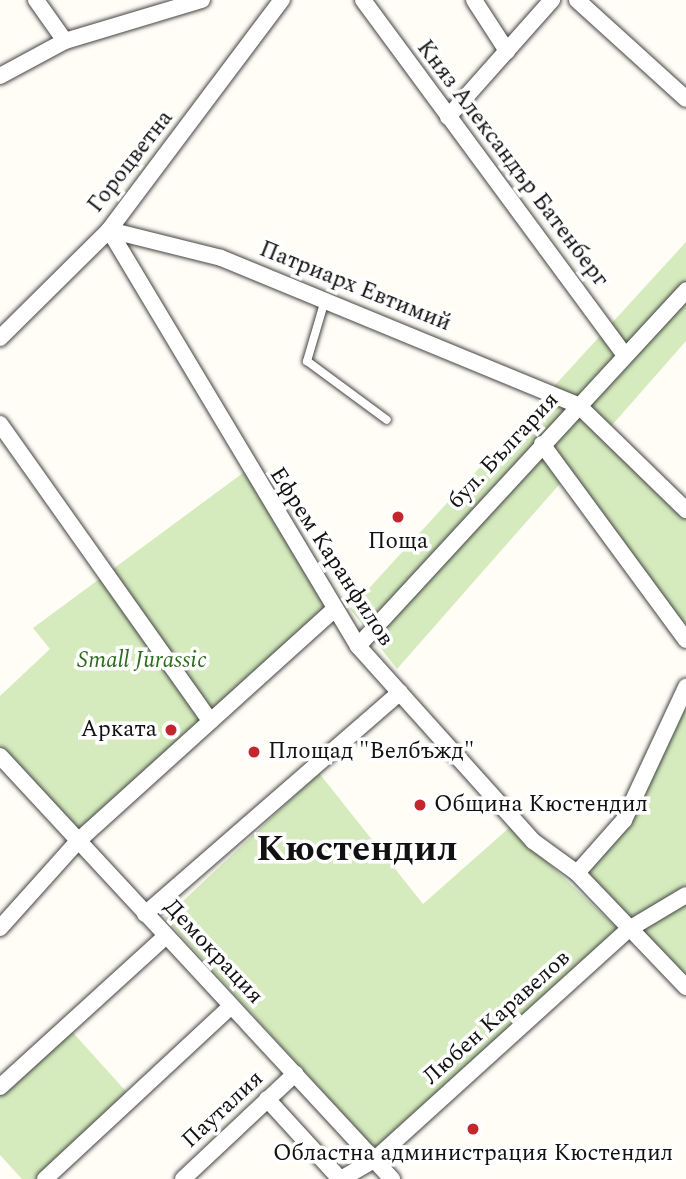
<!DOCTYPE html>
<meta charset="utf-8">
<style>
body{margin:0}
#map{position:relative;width:686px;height:1179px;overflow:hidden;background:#fffdf5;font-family:Spectral,serif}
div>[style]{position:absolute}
.green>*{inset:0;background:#d5ebbd}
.roads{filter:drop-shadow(0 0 2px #444) drop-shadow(0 0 2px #444)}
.lane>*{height:8px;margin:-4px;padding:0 4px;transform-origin:4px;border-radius:4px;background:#fff}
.street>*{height:16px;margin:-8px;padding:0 8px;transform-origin:8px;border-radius:8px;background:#fff}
.dots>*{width:19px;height:19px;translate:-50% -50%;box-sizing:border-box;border:4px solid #fff;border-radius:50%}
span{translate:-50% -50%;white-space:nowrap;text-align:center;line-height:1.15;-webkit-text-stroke:7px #fff;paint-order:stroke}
.street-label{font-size:23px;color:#111}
.poi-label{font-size:23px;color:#111}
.right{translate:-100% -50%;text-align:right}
.left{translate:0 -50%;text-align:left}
.park-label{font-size:23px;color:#2f6b1f;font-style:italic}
.town-label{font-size:37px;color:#111;font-weight:700}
</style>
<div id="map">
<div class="green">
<i style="clip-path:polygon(686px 242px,686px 341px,606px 432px,686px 510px,686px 640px,565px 478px,397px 669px,350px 609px)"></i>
<i style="clip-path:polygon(247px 470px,335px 609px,78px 841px,0 756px,0 696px,50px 649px,33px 628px)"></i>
<i style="clip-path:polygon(686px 682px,686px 987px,577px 873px,624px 820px)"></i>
<i style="clip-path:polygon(319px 773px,423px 904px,510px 827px,619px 930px,376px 1150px,165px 918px)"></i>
<i style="clip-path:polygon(67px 1026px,132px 1098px,45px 1179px,22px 1179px,0 1155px,0 1087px)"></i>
</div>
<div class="roads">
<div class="lane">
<i style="left:325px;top:300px;width:64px;rotate:106.4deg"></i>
<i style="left:307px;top:361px;width:99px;rotate:36.4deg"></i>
</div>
<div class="street">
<i style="left:36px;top:0;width:50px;rotate:54.7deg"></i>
<i style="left:363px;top:0;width:441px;rotate:53.6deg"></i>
<i style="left:474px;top:0;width:61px;rotate:57.1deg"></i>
<i style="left:577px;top:0;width:147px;rotate:42.2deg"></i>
<i style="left:0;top:76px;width:74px;rotate:-28.3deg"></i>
<i style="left:65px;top:41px;width:143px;rotate:-16.7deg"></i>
<i style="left:448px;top:117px;width:157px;rotate:-48.4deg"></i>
<i style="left:109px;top:230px;width:485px;rotate:59.1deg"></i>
<i style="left:358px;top:646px;width:262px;rotate:48.1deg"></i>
<i style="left:533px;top:841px;width:54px;rotate:36deg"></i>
<i style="left:577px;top:873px;width:158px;rotate:46.3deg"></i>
<i style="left:109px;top:230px;width:115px;rotate:14deg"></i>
<i style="left:221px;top:258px;width:386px;rotate:22.4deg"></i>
<i style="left:578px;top:405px;width:151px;rotate:44.2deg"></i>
<i style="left:0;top:338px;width:153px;rotate:-44.7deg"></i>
<i style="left:109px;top:230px;width:288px;rotate:-53.1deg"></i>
<i style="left:0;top:424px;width:364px;rotate:54.7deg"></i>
<i style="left:542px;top:444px;width:243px;rotate:53.7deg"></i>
<i style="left:358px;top:646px;width:484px;rotate:-47.3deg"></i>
<i style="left:0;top:756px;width:577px;rotate:47.18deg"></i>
<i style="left:577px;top:873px;width:71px;rotate:-48.4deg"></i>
<i style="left:624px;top:820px;width:147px;rotate:-65deg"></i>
<i style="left:145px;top:914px;width:338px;rotate:-41deg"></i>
<i style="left:0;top:928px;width:117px;rotate:-48.1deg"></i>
<i style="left:78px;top:841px;width:346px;rotate:-42.1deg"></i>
<i style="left:0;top:1087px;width:224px;rotate:-42.3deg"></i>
<i style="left:267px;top:1099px;width:108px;rotate:47.6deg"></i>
<i style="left:45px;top:1179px;width:254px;rotate:-42.9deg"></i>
<i style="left:183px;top:1179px;width:154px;rotate:-43.2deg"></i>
<i style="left:341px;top:1179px;width:38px;rotate:-30deg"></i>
<i style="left:374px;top:1160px;width:344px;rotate:-42.2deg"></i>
<i style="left:629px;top:929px;width:66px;rotate:-30.8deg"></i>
</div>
</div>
<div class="dots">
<i style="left:398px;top:517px;background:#c4262e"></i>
<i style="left:171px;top:730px;background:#c4262e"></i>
<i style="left:254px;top:752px;background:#c4262e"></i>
<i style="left:420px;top:805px;background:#c4262e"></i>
<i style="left:473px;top:1129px;background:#c4262e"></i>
</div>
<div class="street-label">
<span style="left:131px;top:162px;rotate:-52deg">Гороцветна</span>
<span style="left:512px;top:164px;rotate:53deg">Княз Александър Батенберг</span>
<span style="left:355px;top:287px;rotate:22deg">Патриарх Евтимий</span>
<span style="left:504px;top:451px;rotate:-47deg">бул. България</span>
<span style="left:331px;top:557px;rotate:57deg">Ефрем Каранфилов</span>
<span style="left:213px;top:952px;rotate:47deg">Демокрация</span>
<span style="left:497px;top:1018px;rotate:-42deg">Любен Kаравелов</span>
<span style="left:223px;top:1110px;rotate:-43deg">Пауталия</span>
</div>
<div class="poi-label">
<span style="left:398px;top:542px">Поща</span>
<span class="right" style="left:157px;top:730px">Арката</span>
<span class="left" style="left:268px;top:752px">Площад "Велбъжд"</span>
<span class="left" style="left:434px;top:805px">Община Кюстендил</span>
<span style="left:473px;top:1154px">Областна администрация Кюстендил</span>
</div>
<div class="park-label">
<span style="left:142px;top:661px">Small Jurassic</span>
</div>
<div class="town-label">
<span style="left:357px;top:849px">Кюстендил</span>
</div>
</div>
